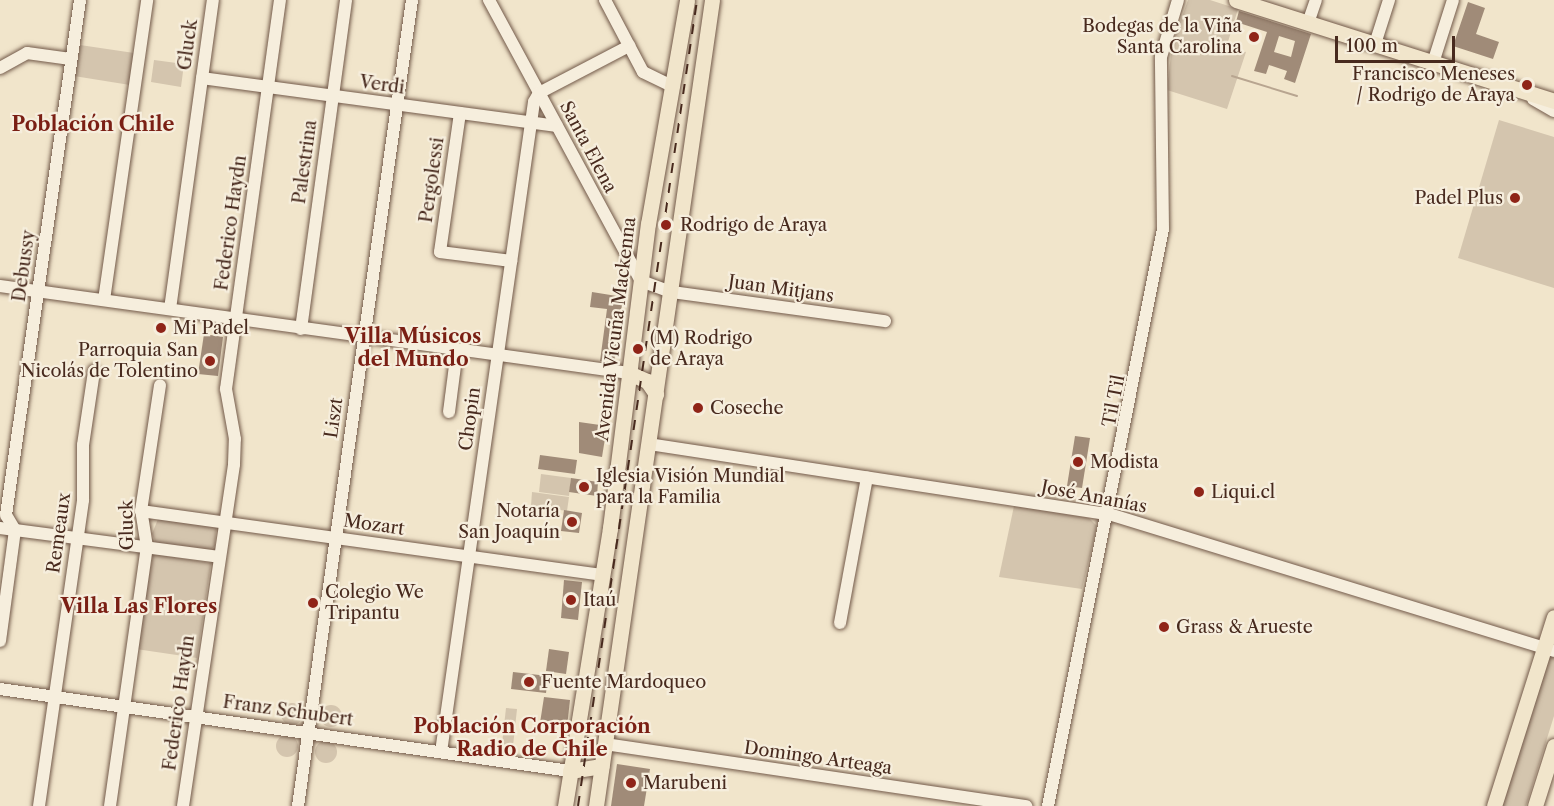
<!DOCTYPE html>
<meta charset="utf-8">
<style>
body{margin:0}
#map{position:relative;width:1554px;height:806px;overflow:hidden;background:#f1e5cb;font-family:"Libre Caslon Text",serif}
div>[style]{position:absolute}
.green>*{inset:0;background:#d4c5ae}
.round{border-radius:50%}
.stream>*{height:2px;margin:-1px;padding:0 1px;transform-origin:1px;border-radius:1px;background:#b8a590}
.building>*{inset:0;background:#a08b78}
.roads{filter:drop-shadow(0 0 2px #725949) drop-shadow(0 0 2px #725949)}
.minor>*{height:12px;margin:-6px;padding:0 6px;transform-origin:6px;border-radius:6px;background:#f6eedd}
.major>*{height:15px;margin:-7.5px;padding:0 7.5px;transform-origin:7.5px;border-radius:7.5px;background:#f1e5cb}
.rail>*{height:2px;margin-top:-1px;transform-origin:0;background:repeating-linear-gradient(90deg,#482a1e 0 10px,transparent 0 20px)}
.dots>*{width:16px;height:16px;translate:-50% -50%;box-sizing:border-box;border:3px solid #f6eedd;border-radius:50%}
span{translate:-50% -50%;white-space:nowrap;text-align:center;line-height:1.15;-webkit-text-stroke:4.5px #f6eedd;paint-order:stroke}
.poi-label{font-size:18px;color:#482a1e}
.right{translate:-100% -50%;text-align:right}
.left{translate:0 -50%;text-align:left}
.street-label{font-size:18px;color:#482a1e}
.neighbourhood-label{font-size:20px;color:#7a1f14;font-weight:700}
.scale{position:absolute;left:1335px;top:36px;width:120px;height:27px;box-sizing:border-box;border:3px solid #482a1e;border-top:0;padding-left:8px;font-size:18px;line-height:21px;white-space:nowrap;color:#482a1e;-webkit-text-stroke:4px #f6eedd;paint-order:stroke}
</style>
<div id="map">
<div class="green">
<i style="clip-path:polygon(1188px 0,1210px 0,1238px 9px,1227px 45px,1246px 52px,1227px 109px,1167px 90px,1172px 45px)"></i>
<i style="clip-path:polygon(80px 45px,134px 53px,130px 85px,74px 76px)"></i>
<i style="clip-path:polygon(154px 60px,184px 64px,181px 87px,151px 82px)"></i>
<i style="clip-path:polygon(1499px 120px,1554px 137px,1554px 288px,1458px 258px)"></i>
<i style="clip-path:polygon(541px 474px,571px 478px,569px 496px,539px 492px)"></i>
<i style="clip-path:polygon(532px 492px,569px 497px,567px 511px,531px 506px)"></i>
<i style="clip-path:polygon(1014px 506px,1089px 518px,1097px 526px,1082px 589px,999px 577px)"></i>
<i style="clip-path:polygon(158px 519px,216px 527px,215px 546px,209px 551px,156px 543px,152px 534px)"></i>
<i style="clip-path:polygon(153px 554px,211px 563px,197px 658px,136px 649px)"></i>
<i style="clip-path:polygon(1554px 628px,1554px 716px,1526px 806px,1498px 806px)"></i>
<i class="round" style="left:281px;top:703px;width:22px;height:22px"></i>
<i class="round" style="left:320px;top:705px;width:22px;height:22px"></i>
<i style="clip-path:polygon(506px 708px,517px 709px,513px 746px,502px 744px)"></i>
<i class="round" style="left:276px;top:735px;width:22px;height:22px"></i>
<i class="round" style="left:315px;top:741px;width:22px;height:22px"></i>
</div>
<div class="stream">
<i style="left:1232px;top:76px;width:68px;rotate:17.1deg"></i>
</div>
<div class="building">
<i style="clip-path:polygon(1468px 2px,1485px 8px,1476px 34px,1499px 42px,1493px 59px,1453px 46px)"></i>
<i style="clip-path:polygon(evenodd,1239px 11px,1311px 34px,1295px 83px,1284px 79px,1287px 71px,1269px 65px,1266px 74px,1254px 71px,1267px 32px,1236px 22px,1239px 11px,1279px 36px,1295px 41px,1291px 57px,1274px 52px,1279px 36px)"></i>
<i style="clip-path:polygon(592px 292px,623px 297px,614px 363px,600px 361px,607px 309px,590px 307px)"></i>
<i style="clip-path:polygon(204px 334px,223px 337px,218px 376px,198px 374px)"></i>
<i style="clip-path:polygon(579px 422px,607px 426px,602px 457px,579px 453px)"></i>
<i style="clip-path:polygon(1075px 436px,1090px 438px,1082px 488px,1067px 486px)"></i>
<i style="clip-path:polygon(540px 455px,577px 460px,575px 474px,538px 469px)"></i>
<i style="clip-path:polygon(571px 478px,598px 482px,597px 496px,569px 492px)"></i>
<i style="clip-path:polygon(564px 510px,582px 513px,579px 533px,561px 531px)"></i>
<i style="clip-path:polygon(564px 580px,582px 582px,578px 620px,561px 618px)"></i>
<i style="clip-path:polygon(549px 649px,569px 652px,566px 674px,546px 671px)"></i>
<i style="clip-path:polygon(513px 672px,548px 676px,546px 693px,511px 689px)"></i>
<i style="clip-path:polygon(544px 697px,570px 700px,567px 727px,540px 723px)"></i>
<i style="clip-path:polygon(617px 764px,650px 769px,644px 806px,611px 806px)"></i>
</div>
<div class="roads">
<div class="minor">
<i style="left:489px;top:0;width:319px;rotate:61.6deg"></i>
<i style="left:641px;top:281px;width:33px;rotate:20deg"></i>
<i style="left:672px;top:292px;width:215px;rotate:7.8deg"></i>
<i style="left:605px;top:0;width:81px;rotate:62.2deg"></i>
<i style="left:643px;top:72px;width:34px;rotate:26deg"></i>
<i style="left:1308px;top:23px;width:24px;rotate:-71deg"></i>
<i style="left:1375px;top:44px;width:46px;rotate:-72.3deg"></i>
<i style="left:1433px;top:63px;width:66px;rotate:-72.4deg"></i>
<i style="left:0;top:68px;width:31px;rotate:-29deg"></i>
<i style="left:27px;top:53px;width:44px;rotate:7.8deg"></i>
<i style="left:202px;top:78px;width:358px;rotate:7.7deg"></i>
<i style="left:1533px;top:99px;width:24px;rotate:30deg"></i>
<i style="left:460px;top:113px;width:140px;rotate:98.2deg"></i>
<i style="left:440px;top:252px;width:72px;rotate:7.2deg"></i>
<i style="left:0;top:286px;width:635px;rotate:7.87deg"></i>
<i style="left:104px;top:300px;width:303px;rotate:-81.8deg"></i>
<i style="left:170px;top:309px;width:312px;rotate:-82.1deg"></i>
<i style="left:301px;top:329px;width:332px;rotate:-82.2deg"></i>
<i style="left:449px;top:412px;width:63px;rotate:-82.6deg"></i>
<i style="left:649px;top:444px;width:465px;rotate:8.7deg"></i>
<i style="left:1109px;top:514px;width:466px;rotate:17.1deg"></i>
<i style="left:141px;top:511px;width:465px;rotate:7.9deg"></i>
<i style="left:0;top:528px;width:221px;rotate:7.5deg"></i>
<i style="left:15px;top:530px;width:17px;rotate:-121deg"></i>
<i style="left:6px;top:515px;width:520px;rotate:-81.82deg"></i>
<i style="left:840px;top:623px;width:148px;rotate:-79.5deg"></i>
<i style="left:0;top:641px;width:112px;rotate:-82.3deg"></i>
<i style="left:0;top:689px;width:576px;rotate:8.19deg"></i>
<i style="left:605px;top:744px;width:426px;rotate:8.4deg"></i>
<i style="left:441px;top:752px;width:657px;rotate:-81.86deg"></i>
<i style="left:534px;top:102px;width:10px;rotate:-61deg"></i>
<i style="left:539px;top:93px;width:102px;rotate:-27.6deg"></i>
<i style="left:39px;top:806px;width:309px;rotate:-81.8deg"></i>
<i style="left:83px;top:500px;width:55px;rotate:-90deg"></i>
<i style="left:83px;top:445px;width:75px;rotate:-81.5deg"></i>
<i style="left:110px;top:806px;width:262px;rotate:-81.9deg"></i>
<i style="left:147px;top:547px;width:36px;rotate:-99deg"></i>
<i style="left:141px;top:511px;width:127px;rotate:-81.4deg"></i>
<i style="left:183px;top:806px;width:346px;rotate:-81.5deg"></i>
<i style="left:234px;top:464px;width:25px;rotate:-88deg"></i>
<i style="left:235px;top:439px;width:51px;rotate:-100.2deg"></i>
<i style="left:226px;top:389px;width:393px;rotate:-82.1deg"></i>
<i style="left:298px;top:806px;width:814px;rotate:-81.95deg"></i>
<i style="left:1048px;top:806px;width:588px;rotate:-78.73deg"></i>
<i style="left:1163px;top:229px;width:172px;rotate:-90.7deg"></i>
<i style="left:1161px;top:57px;width:59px;rotate:-73.4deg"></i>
</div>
<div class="major">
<i style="left:1236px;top:0;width:334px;rotate:17.6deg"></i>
<i style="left:629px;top:373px;width:20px;rotate:24deg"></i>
<i style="left:647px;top:381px;width:16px;rotate:55deg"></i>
<i style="left:570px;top:771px;width:32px;rotate:-9deg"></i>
<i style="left:565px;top:806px;width:282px;rotate:-80.8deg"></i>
<i style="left:610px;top:528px;width:306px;rotate:-82.9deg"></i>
<i style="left:648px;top:224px;width:227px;rotate:-80.1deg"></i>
<i style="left:596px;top:806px;width:814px;rotate:-81.81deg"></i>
<i style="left:1494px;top:806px;width:198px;rotate:-72.4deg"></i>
<i style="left:1535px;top:806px;width:63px;rotate:-72.4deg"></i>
</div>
</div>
<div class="rail">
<i style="left:578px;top:806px;width:815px;rotate:-81.6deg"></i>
</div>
<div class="dots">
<i style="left:1254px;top:37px;background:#8f2418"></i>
<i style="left:1527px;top:85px;background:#8f2418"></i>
<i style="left:1515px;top:198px;background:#8f2418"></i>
<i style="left:666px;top:225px;background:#8f2418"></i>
<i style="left:161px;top:328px;background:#8f2418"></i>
<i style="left:638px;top:349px;background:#8f2418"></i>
<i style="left:210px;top:361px;background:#8f2418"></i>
<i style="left:698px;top:408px;background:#8f2418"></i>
<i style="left:1078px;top:462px;background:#8f2418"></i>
<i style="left:584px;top:487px;background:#8f2418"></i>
<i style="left:1199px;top:492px;background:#8f2418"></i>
<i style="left:572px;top:522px;background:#8f2418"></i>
<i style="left:571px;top:600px;background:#8f2418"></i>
<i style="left:313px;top:603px;background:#8f2418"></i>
<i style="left:1164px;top:627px;background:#8f2418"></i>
<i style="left:529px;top:682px;background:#8f2418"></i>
<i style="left:631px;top:783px;background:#8f2418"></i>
</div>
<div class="poi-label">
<span class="right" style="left:1242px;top:37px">Bodegas de la Viña<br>Santa Carolina</span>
<span class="right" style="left:1515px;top:85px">Francisco Meneses<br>/ Rodrigo de Araya</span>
<span class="right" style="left:1503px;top:198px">Padel Plus</span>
<span class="left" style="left:680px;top:225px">Rodrigo de Araya</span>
<span class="left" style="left:173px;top:328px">Mi Padel</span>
<span class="left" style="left:650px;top:349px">(M) Rodrigo<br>de Araya</span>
<span class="right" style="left:198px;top:361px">Parroquia San<br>Nicolás de Tolentino</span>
<span class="left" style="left:710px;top:408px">Coseche</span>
<span class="left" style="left:1090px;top:462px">Modista</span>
<span class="left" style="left:596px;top:487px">Iglesia Visión Mundial<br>para la Familia</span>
<span class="left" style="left:1211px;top:492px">Liqui.cl</span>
<span class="right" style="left:560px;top:522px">Notaría<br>San Joaquín</span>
<span class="left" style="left:325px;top:603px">Colegio We<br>Tripantu</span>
<span class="left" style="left:583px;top:600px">Itaú</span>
<span class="left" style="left:1176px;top:627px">Grass &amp; Arueste</span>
<span class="left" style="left:541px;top:682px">Fuente Mardoqueo</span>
<span class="left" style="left:643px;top:783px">Marubeni</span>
</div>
<div class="street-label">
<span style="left:188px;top:45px;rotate:-82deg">Gluck</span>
<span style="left:382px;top:85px;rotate:8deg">Verdi</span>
<span style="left:588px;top:147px;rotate:62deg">Santa Elena</span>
<span style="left:305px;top:162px;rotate:-82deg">Palestrina</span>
<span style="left:432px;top:180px;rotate:-82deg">Pergolessi</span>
<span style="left:231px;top:223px;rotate:-82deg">Federico Haydn</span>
<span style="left:24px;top:266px;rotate:-82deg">Debussy</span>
<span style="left:781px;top:289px;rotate:8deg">Juan Mitjans</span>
<span style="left:616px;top:329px;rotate:-83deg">Avenida Vicuña Mackenna</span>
<span style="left:1114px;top:401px;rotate:-79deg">Til Til</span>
<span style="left:334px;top:418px;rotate:-82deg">Liszt</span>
<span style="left:470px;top:419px;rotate:-82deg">Chopin</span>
<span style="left:1094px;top:497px;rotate:11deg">José Ananías</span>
<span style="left:127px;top:525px;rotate:-91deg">Gluck</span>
<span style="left:374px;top:525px;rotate:8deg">Mozart</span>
<span style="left:59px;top:533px;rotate:-82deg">Remeaux</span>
<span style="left:179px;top:703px;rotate:-82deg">Federico Haydn</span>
<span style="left:288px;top:711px;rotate:8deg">Franz Schubert</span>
<span style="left:818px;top:758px;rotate:8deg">Domingo Arteaga</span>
</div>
<div class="neighbourhood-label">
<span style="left:93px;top:124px">Población Chile</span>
<span style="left:413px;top:348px">Villa Músicos<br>del Mundo</span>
<span style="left:139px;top:606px">Villa Las Flores</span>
<span style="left:532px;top:738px">Población Corporación<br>Radio de Chile</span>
</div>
<div class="scale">100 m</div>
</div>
